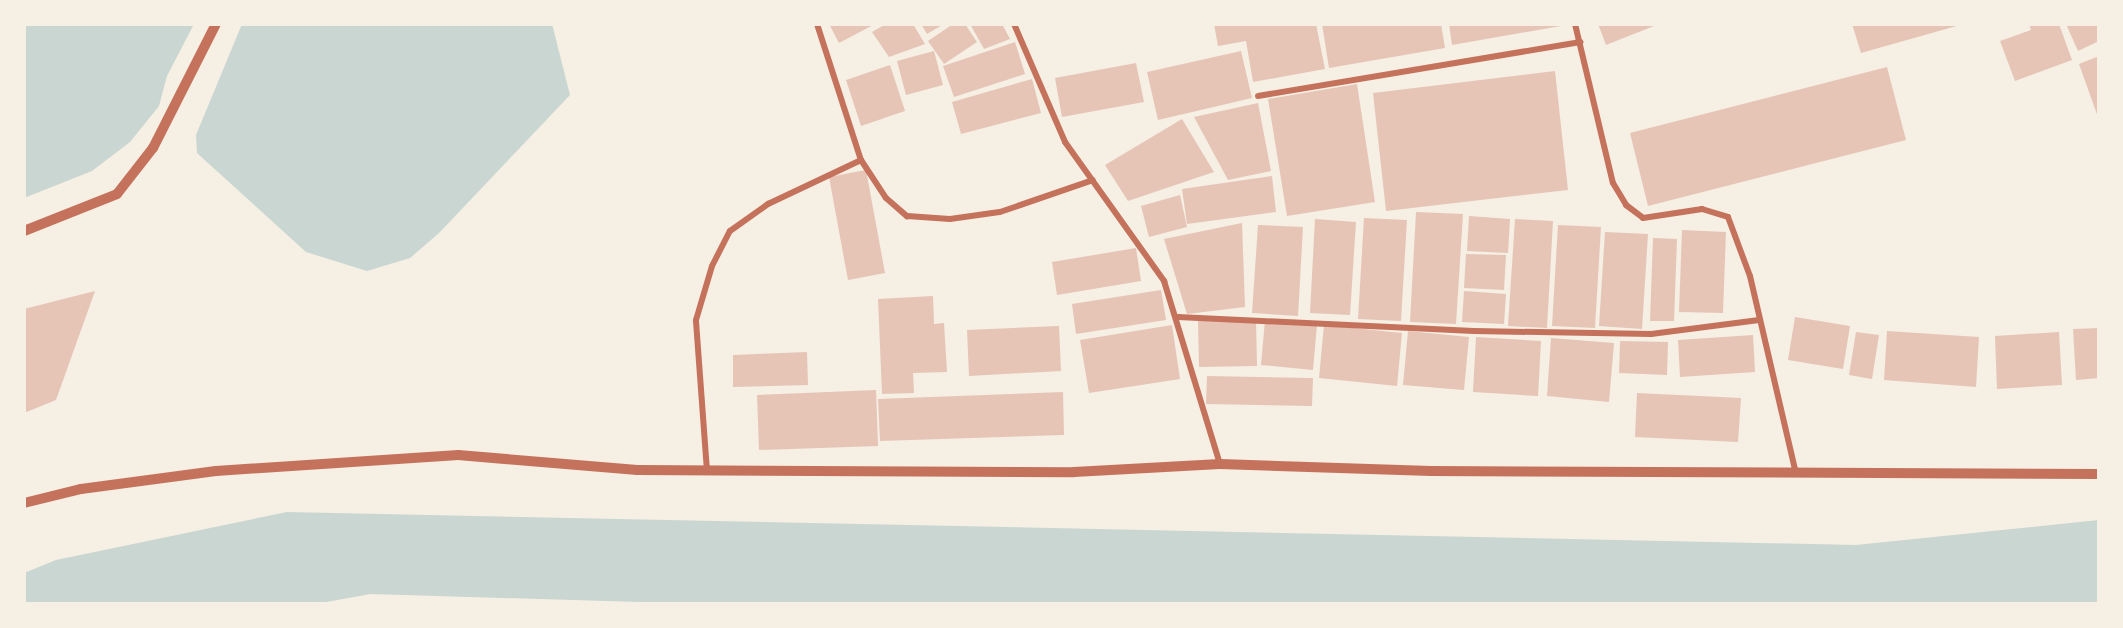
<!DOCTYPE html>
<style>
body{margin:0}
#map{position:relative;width:2123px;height:628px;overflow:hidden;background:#f6efe4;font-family:Poppins,sans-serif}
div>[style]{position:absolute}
.water>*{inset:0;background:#c9d6d2}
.building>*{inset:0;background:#e6c5b7}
.minor>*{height:6px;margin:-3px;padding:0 3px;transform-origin:3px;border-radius:3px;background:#c5725c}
.tertiary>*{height:10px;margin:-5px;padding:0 5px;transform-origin:5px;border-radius:5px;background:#c5725c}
span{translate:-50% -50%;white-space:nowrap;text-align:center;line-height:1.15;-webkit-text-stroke:4.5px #f6efe4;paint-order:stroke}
.frame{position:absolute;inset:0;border:26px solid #f6efe4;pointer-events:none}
</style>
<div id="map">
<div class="water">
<i style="clip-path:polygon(24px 24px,194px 24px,167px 76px,159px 106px,130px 142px,92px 171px,24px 198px)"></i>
<i style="clip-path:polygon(242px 24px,552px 24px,570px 95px,439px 233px,410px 258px,367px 271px,306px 252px,197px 153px,196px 135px)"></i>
<i style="clip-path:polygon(287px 512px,1856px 545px,2099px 520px,2099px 604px,705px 604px,371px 594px,315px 604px,24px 604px,24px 573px,56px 560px)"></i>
</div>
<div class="building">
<i style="clip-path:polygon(829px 24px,875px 24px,839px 43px)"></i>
<i style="clip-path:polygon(886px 24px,913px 24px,925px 44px,889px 57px,872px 32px)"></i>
<i style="clip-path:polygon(921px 24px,944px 24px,927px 34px)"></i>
<i style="clip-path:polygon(953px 24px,965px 24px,977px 42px,944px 64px,928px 41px)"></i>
<i style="clip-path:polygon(970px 24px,1002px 24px,1010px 39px,984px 49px)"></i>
<i style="clip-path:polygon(1214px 24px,1316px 24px,1325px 69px,1253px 82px,1246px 41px,1218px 46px)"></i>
<i style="clip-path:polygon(1322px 24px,1441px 24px,1445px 48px,1329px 68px)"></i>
<i style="clip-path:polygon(1449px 24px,1561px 24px,1561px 26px,1452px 45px)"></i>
<i style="clip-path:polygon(1598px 24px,1659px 24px,1606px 45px)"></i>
<i style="clip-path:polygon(1852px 24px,1959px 24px,1960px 25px,1861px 53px)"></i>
<i style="clip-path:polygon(2029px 24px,2059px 24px,2072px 60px,2015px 81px,2000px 41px,2031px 30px)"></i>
<i style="clip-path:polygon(2066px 24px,2099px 24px,2099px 41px,2078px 51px)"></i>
<i style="clip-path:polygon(1015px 42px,1025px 74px,954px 97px,943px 66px)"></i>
<i style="clip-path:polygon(934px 51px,943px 85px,906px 95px,897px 61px)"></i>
<i style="clip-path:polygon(1241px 51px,1252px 98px,1158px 120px,1147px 72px)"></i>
<i style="clip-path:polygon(2099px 56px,2099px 120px,2079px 64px)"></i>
<i style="clip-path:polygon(1136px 63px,1144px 102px,1062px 117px,1055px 78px)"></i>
<i style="clip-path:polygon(890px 65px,905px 111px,861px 126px,846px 80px)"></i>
<i style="clip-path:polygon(1887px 67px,1906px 140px,1648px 206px,1630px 133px)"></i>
<i style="clip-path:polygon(1555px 71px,1568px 190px,1386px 211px,1373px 93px)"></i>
<i style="clip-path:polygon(1032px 79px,1041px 113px,961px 134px,952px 102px)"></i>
<i style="clip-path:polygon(1357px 84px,1375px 202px,1287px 216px,1268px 99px)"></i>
<i style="clip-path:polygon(1258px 103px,1271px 171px,1228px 180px,1194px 117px)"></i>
<i style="clip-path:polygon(1182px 119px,1214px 172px,1128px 201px,1105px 165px)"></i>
<i style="clip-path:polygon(866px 170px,885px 273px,848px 280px,829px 177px)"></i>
<i style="clip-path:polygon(1272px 176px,1276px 212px,1187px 224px,1182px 189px)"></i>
<i style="clip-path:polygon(1180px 195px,1187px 227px,1149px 237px,1141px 206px)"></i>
<i style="clip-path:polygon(1416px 212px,1463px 214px,1456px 324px,1410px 322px)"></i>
<i style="clip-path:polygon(1469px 216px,1510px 219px,1508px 253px,1467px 251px)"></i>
<i style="clip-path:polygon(1364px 218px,1407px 220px,1401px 321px,1358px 319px)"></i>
<i style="clip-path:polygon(1315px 219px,1356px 222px,1350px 315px,1310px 313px)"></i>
<i style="clip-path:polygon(1515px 219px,1553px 221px,1547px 328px,1508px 326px)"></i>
<i style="clip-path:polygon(1242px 223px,1245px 307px,1187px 314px,1164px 239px)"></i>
<i style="clip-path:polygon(1258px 225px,1303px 227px,1298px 316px,1252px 313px)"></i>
<i style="clip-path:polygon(1558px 225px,1601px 227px,1595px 328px,1552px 326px)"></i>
<i style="clip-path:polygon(1682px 230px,1726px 232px,1723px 313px,1679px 312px)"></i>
<i style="clip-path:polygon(1605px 232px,1648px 234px,1642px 329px,1599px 326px)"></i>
<i style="clip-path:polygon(1653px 238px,1677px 239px,1674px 321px,1650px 321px)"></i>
<i style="clip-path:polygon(1136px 248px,1141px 281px,1057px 295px,1052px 262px)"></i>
<i style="clip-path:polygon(1466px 254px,1506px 255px,1504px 290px,1464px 288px)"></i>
<i style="clip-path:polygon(1161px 290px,1166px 320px,1076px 334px,1072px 304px)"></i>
<i style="clip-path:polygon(95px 291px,56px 400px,24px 413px,24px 309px)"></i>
<i style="clip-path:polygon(1464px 291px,1506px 294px,1504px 324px,1462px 322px)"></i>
<i style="clip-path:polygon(933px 296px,934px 324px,944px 323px,947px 372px,913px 373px,914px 393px,882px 394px,878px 299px)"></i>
<i style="clip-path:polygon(1795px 317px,1850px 326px,1843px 369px,1788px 360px)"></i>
<i style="clip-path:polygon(1198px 320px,1256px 320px,1257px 366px,1199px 367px)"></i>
<i style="clip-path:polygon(1265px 320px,1317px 325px,1313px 370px,1261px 365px)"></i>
<i style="clip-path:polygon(1172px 325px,1180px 379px,1089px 393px,1080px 340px)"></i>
<i style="clip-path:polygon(1324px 325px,1402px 333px,1397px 386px,1319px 378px)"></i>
<i style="clip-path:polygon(1059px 326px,1061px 371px,969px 376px,967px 330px)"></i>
<i style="clip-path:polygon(2099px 328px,2099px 378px,2076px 380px,2073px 329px)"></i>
<i style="clip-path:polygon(1408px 331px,1469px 337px,1464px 390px,1403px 385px)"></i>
<i style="clip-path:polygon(1887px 331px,1979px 337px,1976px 387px,1884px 380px)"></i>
<i style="clip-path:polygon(1856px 332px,1879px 335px,1872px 379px,1849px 375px)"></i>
<i style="clip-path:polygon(2059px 332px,2062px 385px,1997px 389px,1995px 336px)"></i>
<i style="clip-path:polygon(1753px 335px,1755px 372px,1680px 377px,1678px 340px)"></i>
<i style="clip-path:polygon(1476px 337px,1541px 341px,1538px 396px,1473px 392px)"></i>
<i style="clip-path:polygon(1551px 338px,1614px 343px,1609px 402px,1547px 396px)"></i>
<i style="clip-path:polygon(1620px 341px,1668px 342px,1667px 375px,1619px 373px)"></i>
<i style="clip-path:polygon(807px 352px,808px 385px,733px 387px,733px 355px)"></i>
<i style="clip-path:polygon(1207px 376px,1313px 378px,1312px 406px,1206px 404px)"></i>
<i style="clip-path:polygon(876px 390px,878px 446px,759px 450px,757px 395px)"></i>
<i style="clip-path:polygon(1063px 392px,1064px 435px,880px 441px,878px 399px)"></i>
<i style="clip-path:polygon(1637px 393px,1741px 398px,1738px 442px,1635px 437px)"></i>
</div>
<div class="minor">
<i style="left:817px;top:24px;width:143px;rotate:72.1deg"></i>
<i style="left:861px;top:160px;width:45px;rotate:56.7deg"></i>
<i style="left:886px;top:198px;width:28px;rotate:41deg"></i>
<i style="left:907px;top:216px;width:43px;rotate:4deg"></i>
<i style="left:950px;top:219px;width:50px;rotate:-8deg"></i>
<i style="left:1000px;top:212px;width:98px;rotate:-19deg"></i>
<i style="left:1014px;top:24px;width:129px;rotate:66.6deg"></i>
<i style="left:1065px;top:142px;width:171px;rotate:54.5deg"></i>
<i style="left:1164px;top:281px;width:191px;rotate:73deg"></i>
<i style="left:1575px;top:24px;width:163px;rotate:76.6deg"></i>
<i style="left:1613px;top:183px;width:26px;rotate:59deg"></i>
<i style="left:1626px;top:205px;width:21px;rotate:37deg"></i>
<i style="left:1643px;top:218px;width:60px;rotate:-8.7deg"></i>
<i style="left:1702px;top:209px;width:27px;rotate:17deg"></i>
<i style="left:1728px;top:217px;width:63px;rotate:69.6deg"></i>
<i style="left:1750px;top:276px;width:202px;rotate:76.9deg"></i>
<i style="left:1258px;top:96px;width:327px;rotate:-9.5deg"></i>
<i style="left:1178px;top:317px;width:296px;rotate:2.7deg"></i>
<i style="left:1474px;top:331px;width:177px;rotate:1deg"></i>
<i style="left:1651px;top:334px;width:109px;rotate:-7.4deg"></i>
<i style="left:707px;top:471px;width:151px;rotate:-94.2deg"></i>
<i style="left:696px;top:320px;width:56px;rotate:-73.5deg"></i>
<i style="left:712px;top:266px;width:39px;rotate:-63deg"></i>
<i style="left:730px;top:231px;width:47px;rotate:-35.4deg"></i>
<i style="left:768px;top:204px;width:103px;rotate:-25.3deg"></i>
</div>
<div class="tertiary">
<i style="left:24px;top:231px;width:100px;rotate:-21.7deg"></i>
<i style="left:117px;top:194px;width:58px;rotate:-52deg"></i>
<i style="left:153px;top:148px;width:139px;rotate:-63.1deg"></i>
<i style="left:24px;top:503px;width:59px;rotate:-13.8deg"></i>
<i style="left:81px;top:489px;width:136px;rotate:-7.6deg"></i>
<i style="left:216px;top:471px;width:243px;rotate:-3.8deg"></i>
<i style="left:458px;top:455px;width:180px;rotate:4.8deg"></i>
<i style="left:637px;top:470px;width:437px;rotate:0.3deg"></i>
<i style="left:1074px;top:472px;width:146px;rotate:-3.1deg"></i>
<i style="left:1220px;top:464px;width:211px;rotate:1.9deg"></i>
<i style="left:1431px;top:471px;width:668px;rotate:0.26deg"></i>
</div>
<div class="frame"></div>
</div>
